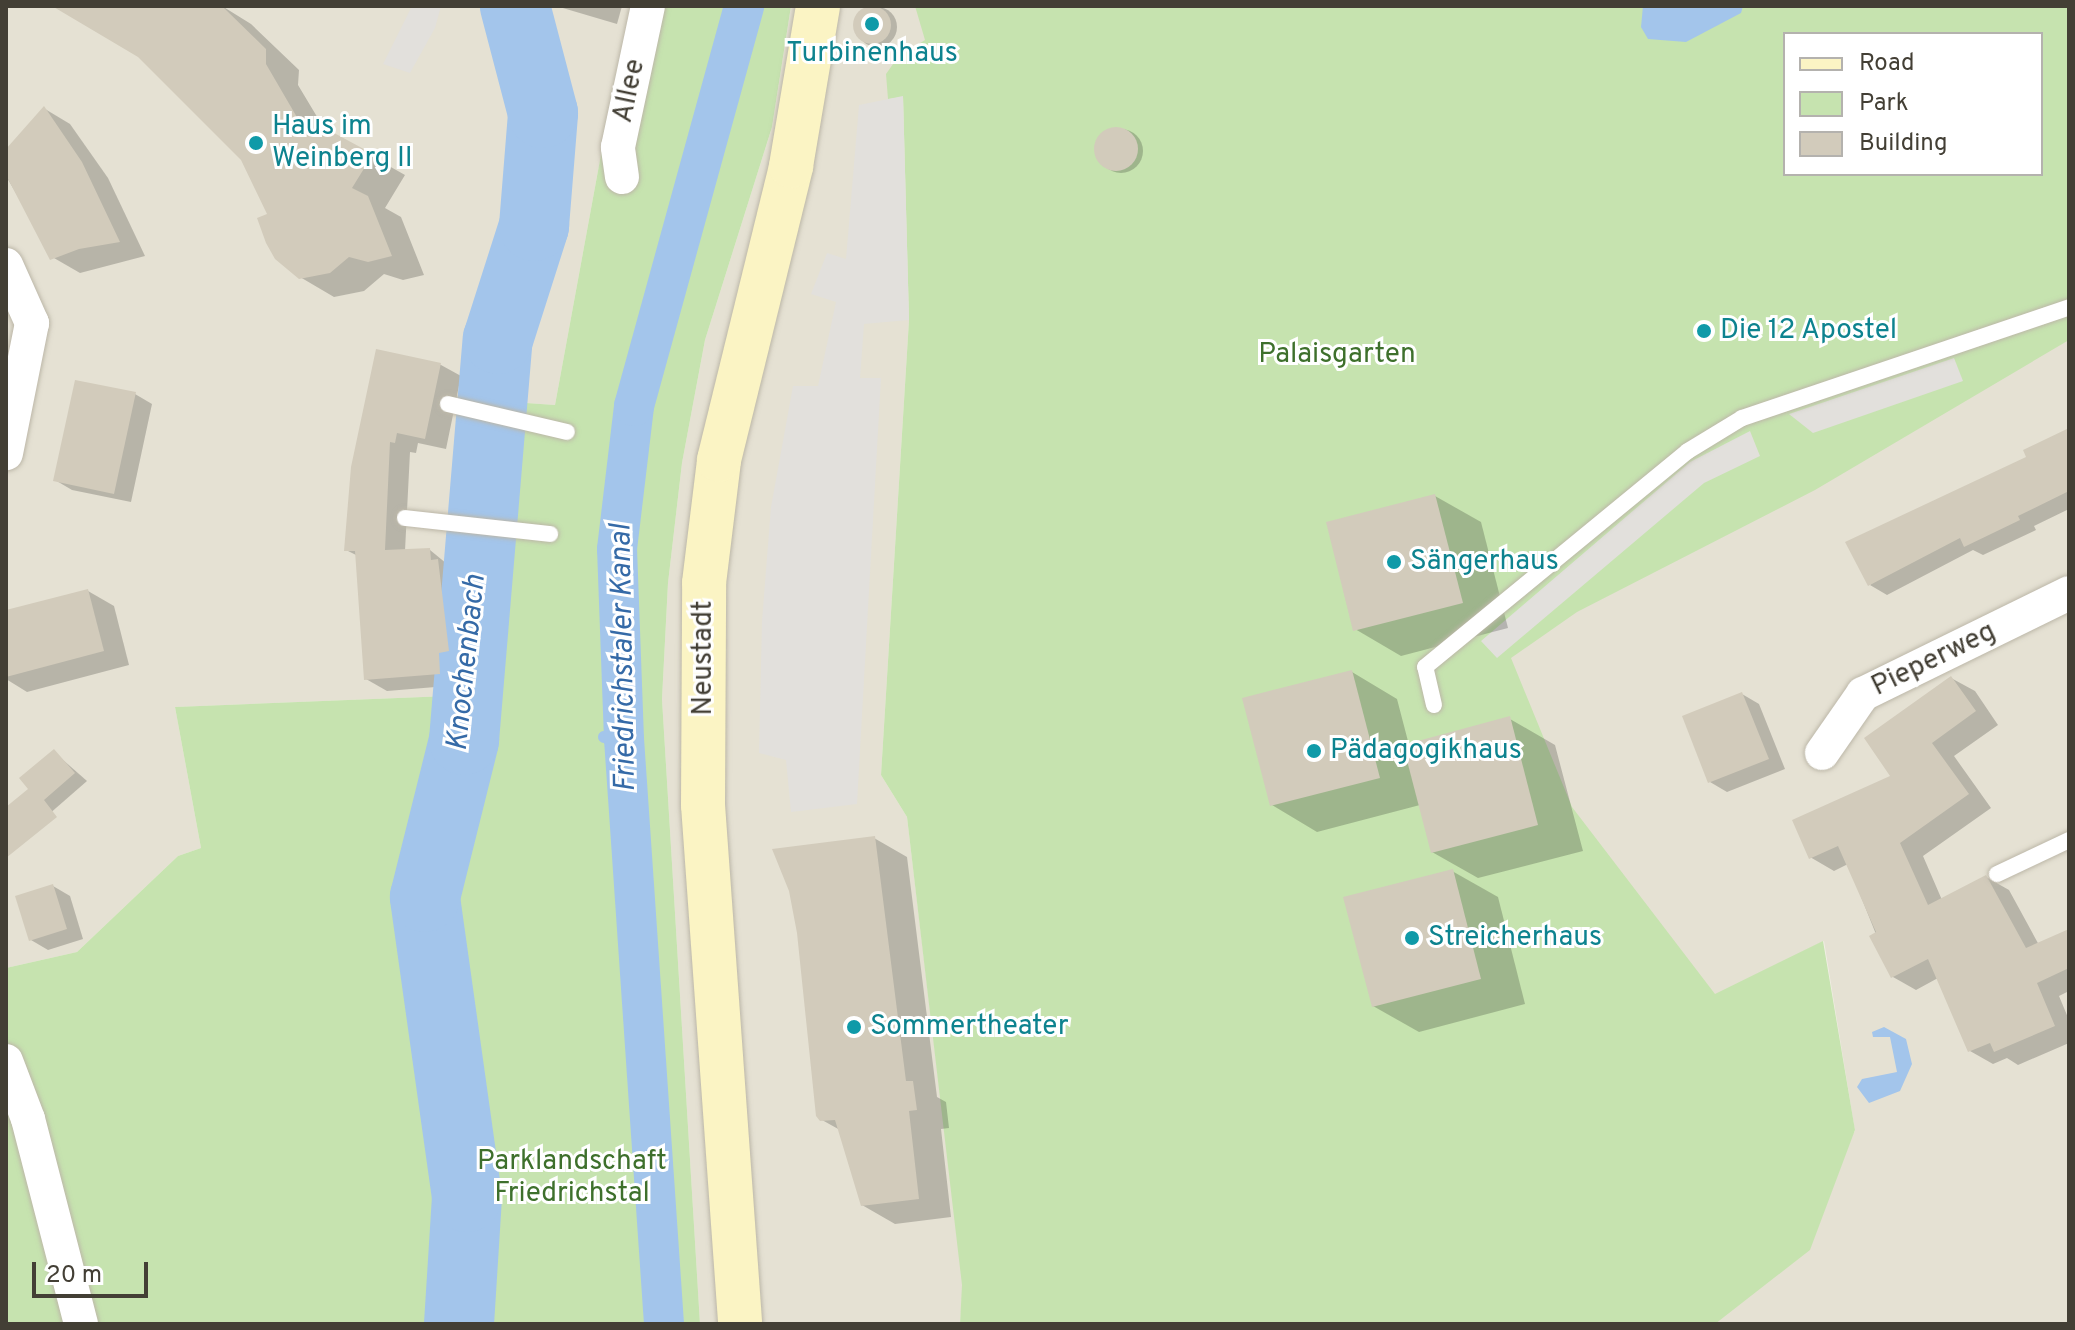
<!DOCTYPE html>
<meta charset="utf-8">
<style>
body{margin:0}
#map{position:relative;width:2075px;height:1330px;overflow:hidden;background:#f1efe4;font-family:Overpass,sans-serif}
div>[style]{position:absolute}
.residential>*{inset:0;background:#e5e1d3}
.green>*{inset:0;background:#c6e3af}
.parking>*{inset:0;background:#e2e0dc}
.water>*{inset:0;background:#a3c5eb}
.shadow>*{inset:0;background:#0003}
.round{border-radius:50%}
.stream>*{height:12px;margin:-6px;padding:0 6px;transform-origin:6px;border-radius:6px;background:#a3c5eb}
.canal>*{height:40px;margin:-20px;padding:0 20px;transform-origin:20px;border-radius:20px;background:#a3c5eb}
.river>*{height:70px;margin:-35px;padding:0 35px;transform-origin:35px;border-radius:35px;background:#a3c5eb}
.building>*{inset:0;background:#d2cbbb}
.roads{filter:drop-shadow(0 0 2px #bcb7a8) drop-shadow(0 0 2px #bcb7a8)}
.lane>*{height:16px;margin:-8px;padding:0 8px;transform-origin:8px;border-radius:8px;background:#fff}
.street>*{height:34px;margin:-17px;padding:0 17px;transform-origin:17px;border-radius:17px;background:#fff}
.secondary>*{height:44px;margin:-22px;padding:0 22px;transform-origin:22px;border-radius:22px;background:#fbf4c4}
.dots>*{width:22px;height:22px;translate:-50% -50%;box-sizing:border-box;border:4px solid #fff;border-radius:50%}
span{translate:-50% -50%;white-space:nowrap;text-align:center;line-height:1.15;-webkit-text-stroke:6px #fff;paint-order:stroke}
.culture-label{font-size:28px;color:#0d838f}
.left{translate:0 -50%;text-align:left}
.street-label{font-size:28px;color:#433f35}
.park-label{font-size:28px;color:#3e702c}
.water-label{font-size:30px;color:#356aa7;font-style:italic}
.frame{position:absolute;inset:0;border:8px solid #433f35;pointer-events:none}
.legend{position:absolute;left:1783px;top:32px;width:260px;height:144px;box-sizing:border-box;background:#fff;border:2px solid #b4b2ae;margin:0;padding:10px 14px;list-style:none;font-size:24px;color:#433f35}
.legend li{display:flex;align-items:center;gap:16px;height:40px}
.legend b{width:40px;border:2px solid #b4b2ae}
.scale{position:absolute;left:32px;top:1262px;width:116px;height:36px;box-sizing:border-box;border:4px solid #433f35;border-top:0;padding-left:10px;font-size:24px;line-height:28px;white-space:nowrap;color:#433f35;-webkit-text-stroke:6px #fff;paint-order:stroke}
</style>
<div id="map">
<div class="residential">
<i style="clip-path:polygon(6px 6px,641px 6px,602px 149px,555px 405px,471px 399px,443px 647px,448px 696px,175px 707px,201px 848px,178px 856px,77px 952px,6px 968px)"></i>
<i style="clip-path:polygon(evenodd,791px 6px,2069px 6px,2069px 1324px,1715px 1324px,1855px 1131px,1824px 941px,1715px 995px,903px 96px,909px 320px,881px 775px,907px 817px,963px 1285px,960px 1324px,700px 1324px,662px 699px,668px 583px,682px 463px,705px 340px,772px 127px,791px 6px,1785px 34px,2041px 34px,2041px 174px,1785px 174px,1785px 34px)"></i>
</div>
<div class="green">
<i style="clip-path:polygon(641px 6px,791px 6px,772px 127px,705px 340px,682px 463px,668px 583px,662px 699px,700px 1324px,6px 1324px,6px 968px,77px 952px,178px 856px,201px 848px,175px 707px,448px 696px,443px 647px,471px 399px,555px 405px,602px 149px)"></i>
<i style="clip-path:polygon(evenodd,915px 6px,2069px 6px,2069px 340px,1815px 490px,1577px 612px,1511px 658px,1572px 807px,1715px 994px,1823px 941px,1855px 1130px,1810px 1250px,1715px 1324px,960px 1324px,962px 1285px,907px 817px,881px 775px,909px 320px,903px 97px,888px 99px,886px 74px,898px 57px,925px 40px,915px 6px,1785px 34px,2041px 34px,2041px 174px,1785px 174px,1785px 34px)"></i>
</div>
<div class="parking">
<i style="clip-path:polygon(412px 6px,441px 6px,435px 28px,410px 73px,383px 64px)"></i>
<i style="clip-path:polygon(903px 96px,909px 320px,864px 324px,860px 378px,881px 378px,857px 804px,791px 812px,786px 760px,759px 753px,762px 621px,771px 507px,793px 386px,818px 386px,836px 302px,811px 294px,827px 253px,846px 259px,859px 105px)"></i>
<i style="clip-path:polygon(1954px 358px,1963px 381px,1813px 433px,1789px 414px)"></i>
<i style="clip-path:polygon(1750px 431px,1760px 456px,1704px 483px,1497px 658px,1481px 641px,1690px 462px)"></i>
</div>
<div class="water">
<i style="clip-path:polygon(1743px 6px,1741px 13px,1686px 42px,1648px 39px,1641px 27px,1643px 6px)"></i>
<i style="clip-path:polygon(1884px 1027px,1906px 1039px,1912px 1064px,1900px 1091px,1869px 1103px,1857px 1087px,1862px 1079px,1897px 1072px,1890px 1037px,1873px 1037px,1872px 1032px)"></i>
</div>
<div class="shadow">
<i style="clip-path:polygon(67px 6px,222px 6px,251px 24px,299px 70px,298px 85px,325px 130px,405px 175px,385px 208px,401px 217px,424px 275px,403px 280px,384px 274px,364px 291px,334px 297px,300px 277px,242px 159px,139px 55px,64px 11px)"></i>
<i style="clip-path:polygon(556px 6px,622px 6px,617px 24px)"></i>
<i class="round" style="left:857px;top:7px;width:40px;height:40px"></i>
<i style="clip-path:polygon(45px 109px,70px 124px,108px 178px,145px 256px,80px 273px,54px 258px,6px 176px,6px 152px)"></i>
<i class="round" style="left:1099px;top:129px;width:44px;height:44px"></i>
<i style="clip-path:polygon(378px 351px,441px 365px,461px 376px,446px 449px,418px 443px,416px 453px,410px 452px,405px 551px,430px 550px,458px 573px,468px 662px,459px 664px,460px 685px,387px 691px,366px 679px,358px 556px,346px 550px)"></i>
<i style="clip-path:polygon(135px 394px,152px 404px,131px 502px,72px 490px,55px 480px)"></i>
<i style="clip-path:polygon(2069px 431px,2069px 509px,2034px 526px,2036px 530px,1983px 555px,1973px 550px,1887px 595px,1870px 585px)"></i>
<i style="clip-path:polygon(1435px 496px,1481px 522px,1508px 628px,1401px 656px,1355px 629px)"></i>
<i style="clip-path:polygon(88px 591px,114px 606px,129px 665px,27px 692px,6px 679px,6px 612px)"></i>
<i style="clip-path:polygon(1352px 672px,1397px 699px,1409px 745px,1510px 719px,1555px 745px,1583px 851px,1478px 878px,1432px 852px,1420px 805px,1317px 832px,1272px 805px)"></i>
<i style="clip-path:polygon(1951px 678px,1975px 691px,1998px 725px,1954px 756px,1991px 808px,1923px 856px,1942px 900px,1986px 877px,2009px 890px,2039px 945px,2069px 931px,2069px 991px,2059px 996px,2069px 1020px,2069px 1043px,2018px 1065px,2007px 1058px,1993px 1064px,1970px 1051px,1938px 978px,1916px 990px,1893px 977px,1848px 864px,1834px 871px,1810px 857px,1893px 777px)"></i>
<i style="clip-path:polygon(1742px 694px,1759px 704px,1785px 769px,1727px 792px,1710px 782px)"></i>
<i style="clip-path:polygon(54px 752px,87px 781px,48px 815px,35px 808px)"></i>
<i style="clip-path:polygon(874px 838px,907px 857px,937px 1097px,946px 1102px,949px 1128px,941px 1129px,951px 1217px,895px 1224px,862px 1205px,840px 1130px,822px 1120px,799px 933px)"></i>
<i style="clip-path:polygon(1452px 871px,1498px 897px,1525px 1004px,1419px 1032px,1373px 1006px)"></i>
<i style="clip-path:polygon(53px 886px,70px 896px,83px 939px,48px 950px,31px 940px)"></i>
</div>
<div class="stream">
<i style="left:604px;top:737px;width:20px;rotate:6deg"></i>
</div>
<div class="canal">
<i style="left:664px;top:1324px;width:586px;rotate:-93.91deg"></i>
<i style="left:624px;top:739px;width:190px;rotate:-92.1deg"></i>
<i style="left:617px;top:549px;width:144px;rotate:-83.2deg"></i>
<i style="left:634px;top:406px;width:415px;rotate:-74.6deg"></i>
</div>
<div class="river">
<i style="left:459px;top:1324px;width:127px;rotate:-86.4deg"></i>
<i style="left:467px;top:1197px;width:303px;rotate:-98deg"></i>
<i style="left:425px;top:897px;width:162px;rotate:-76deg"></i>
<i style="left:464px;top:740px;width:402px;rotate:-85.2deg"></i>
<i style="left:498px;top:339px;width:119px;rotate:-72.3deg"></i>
<i style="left:534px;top:226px;width:113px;rotate:-85.4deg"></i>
<i style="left:543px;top:113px;width:111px;rotate:-104.7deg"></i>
</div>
<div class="building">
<i style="clip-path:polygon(52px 6px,224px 8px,266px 49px,266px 64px,305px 131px,323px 127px,373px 154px,352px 188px,368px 196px,392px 256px,368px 262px,349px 257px,330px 273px,299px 279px,275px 259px,266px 243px,257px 218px,267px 214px,241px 160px,138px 57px)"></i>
<i class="round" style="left:853px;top:6px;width:38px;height:38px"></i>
<i style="clip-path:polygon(44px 106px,82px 162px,120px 242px,79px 249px,50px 260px,6px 175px,6px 149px)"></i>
<i class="round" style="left:1094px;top:127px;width:44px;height:44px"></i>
<i style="clip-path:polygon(376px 349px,441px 363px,425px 439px,397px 433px,395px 443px,390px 442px,385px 550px,430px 548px,431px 560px,438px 559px,449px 651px,439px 653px,440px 674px,364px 680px,355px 551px,344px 551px,351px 467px)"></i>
<i style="clip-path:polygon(75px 380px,136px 392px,114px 494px,53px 481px)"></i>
<i style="clip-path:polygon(2069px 428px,2069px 491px,2018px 516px,2020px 520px,1964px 547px,1960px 538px,1868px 586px,1845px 542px,2026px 457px,2023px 450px)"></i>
<i style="clip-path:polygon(1435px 494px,1463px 603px,1353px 631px,1326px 522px)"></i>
<i style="clip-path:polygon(88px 589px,104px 651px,6px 677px,6px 610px)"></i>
<i style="clip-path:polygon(1352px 670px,1380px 778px,1270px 806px,1242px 698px)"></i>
<i style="clip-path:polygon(1951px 676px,1976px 711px,1932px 743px,1969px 794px,1900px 843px,1928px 905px,1986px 875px,2026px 948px,2069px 929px,2069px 968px,2037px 983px,2055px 1026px,1994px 1052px,1990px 1043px,1968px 1052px,1928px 959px,1891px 978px,1869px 936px,1876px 932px,1838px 846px,1809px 859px,1792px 820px,1890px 776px,1864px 738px)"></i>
<i style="clip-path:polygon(1742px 692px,1769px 759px,1708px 783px,1682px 716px)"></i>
<i style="clip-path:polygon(1510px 716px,1538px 825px,1431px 853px,1403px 745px)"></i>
<i style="clip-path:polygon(54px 749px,75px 773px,44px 800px,57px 817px,6px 858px,6px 807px,28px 789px,19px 778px)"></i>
<i style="clip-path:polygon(875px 836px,906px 1081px,913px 1081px,917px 1110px,909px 1111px,919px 1199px,861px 1206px,835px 1120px,820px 1121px,816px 1116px,797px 933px,789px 891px,772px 849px)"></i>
<i style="clip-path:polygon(1453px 869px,1481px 979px,1372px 1007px,1343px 897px)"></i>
<i style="clip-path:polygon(53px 884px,67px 929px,29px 941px,15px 896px)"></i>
</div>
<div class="roads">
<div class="lane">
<i style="left:448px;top:404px;width:122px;rotate:13.2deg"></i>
<i style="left:405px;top:518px;width:146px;rotate:6.3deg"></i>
<i style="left:1434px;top:705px;width:39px;rotate:-103deg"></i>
<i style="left:1425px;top:667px;width:340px;rotate:-39.4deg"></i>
<i style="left:1688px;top:451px;width:63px;rotate:-31.4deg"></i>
<i style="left:1742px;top:418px;width:345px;rotate:-18.7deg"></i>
<i style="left:1997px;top:874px;width:80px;rotate:-25.3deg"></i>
</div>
<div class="street">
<i style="left:622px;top:177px;width:30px;rotate:-98deg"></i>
<i style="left:618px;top:147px;width:144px;rotate:-78deg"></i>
<i style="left:6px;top:265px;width:64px;rotate:65.9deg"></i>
<i style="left:32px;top:323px;width:133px;rotate:101.3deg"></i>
<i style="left:1822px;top:753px;width:72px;rotate:-55.2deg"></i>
<i style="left:1863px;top:694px;width:229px;rotate:-26.1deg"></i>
<i style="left:6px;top:1061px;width:62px;rotate:69.2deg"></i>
<i style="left:28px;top:1119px;width:212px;rotate:75.5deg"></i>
</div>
<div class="secondary">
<i style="left:740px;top:1321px;width:517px;rotate:-94.1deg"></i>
<i style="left:703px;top:805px;width:222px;rotate:-89.7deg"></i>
<i style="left:704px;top:583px;width:124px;rotate:-83deg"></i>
<i style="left:719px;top:460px;width:303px;rotate:-76.2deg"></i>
<i style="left:791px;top:166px;width:162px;rotate:-80.4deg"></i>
</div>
</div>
<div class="dots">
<i style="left:872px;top:24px;background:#0f9aa8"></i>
<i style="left:256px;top:143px;background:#0f9aa8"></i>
<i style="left:1704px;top:331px;background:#0f9aa8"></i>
<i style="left:1394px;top:562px;background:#0f9aa8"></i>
<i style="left:1314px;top:751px;background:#0f9aa8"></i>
<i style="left:1412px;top:938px;background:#0f9aa8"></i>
<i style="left:854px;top:1027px;background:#0f9aa8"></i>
</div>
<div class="culture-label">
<span style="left:872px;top:54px">Turbinenhaus</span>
<span class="left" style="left:272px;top:143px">Haus im<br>Weinberg II</span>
<span class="left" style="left:1720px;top:331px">Die 12 Apostel</span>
<span class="left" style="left:1410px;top:562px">Sängerhaus</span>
<span class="left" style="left:1330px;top:751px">Pädagogikhaus</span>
<span class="left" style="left:1428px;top:938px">Streicherhaus</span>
<span class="left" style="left:870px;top:1027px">Sommertheater</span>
</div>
<div class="street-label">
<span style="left:630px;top:91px;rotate:-78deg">Allee</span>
<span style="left:704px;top:658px;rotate:-90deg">Neustadt</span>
<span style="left:1934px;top:660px;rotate:-26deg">Pieperweg</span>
</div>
<div class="park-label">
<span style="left:1337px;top:355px">Palaisgarten</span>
<span style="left:572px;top:1178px">Parklandschaft<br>Friedrichstal</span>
</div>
<div class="water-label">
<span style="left:625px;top:658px;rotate:-91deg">Friedrichstaler Kanal</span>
<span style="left:468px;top:663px;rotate:-84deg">Knochenbach</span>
</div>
<div class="frame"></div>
<ul class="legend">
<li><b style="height:10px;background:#fbf4c4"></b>Road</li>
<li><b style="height:22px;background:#c6e3af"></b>Park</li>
<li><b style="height:22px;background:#d2cbbb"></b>Building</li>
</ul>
<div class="scale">20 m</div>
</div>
